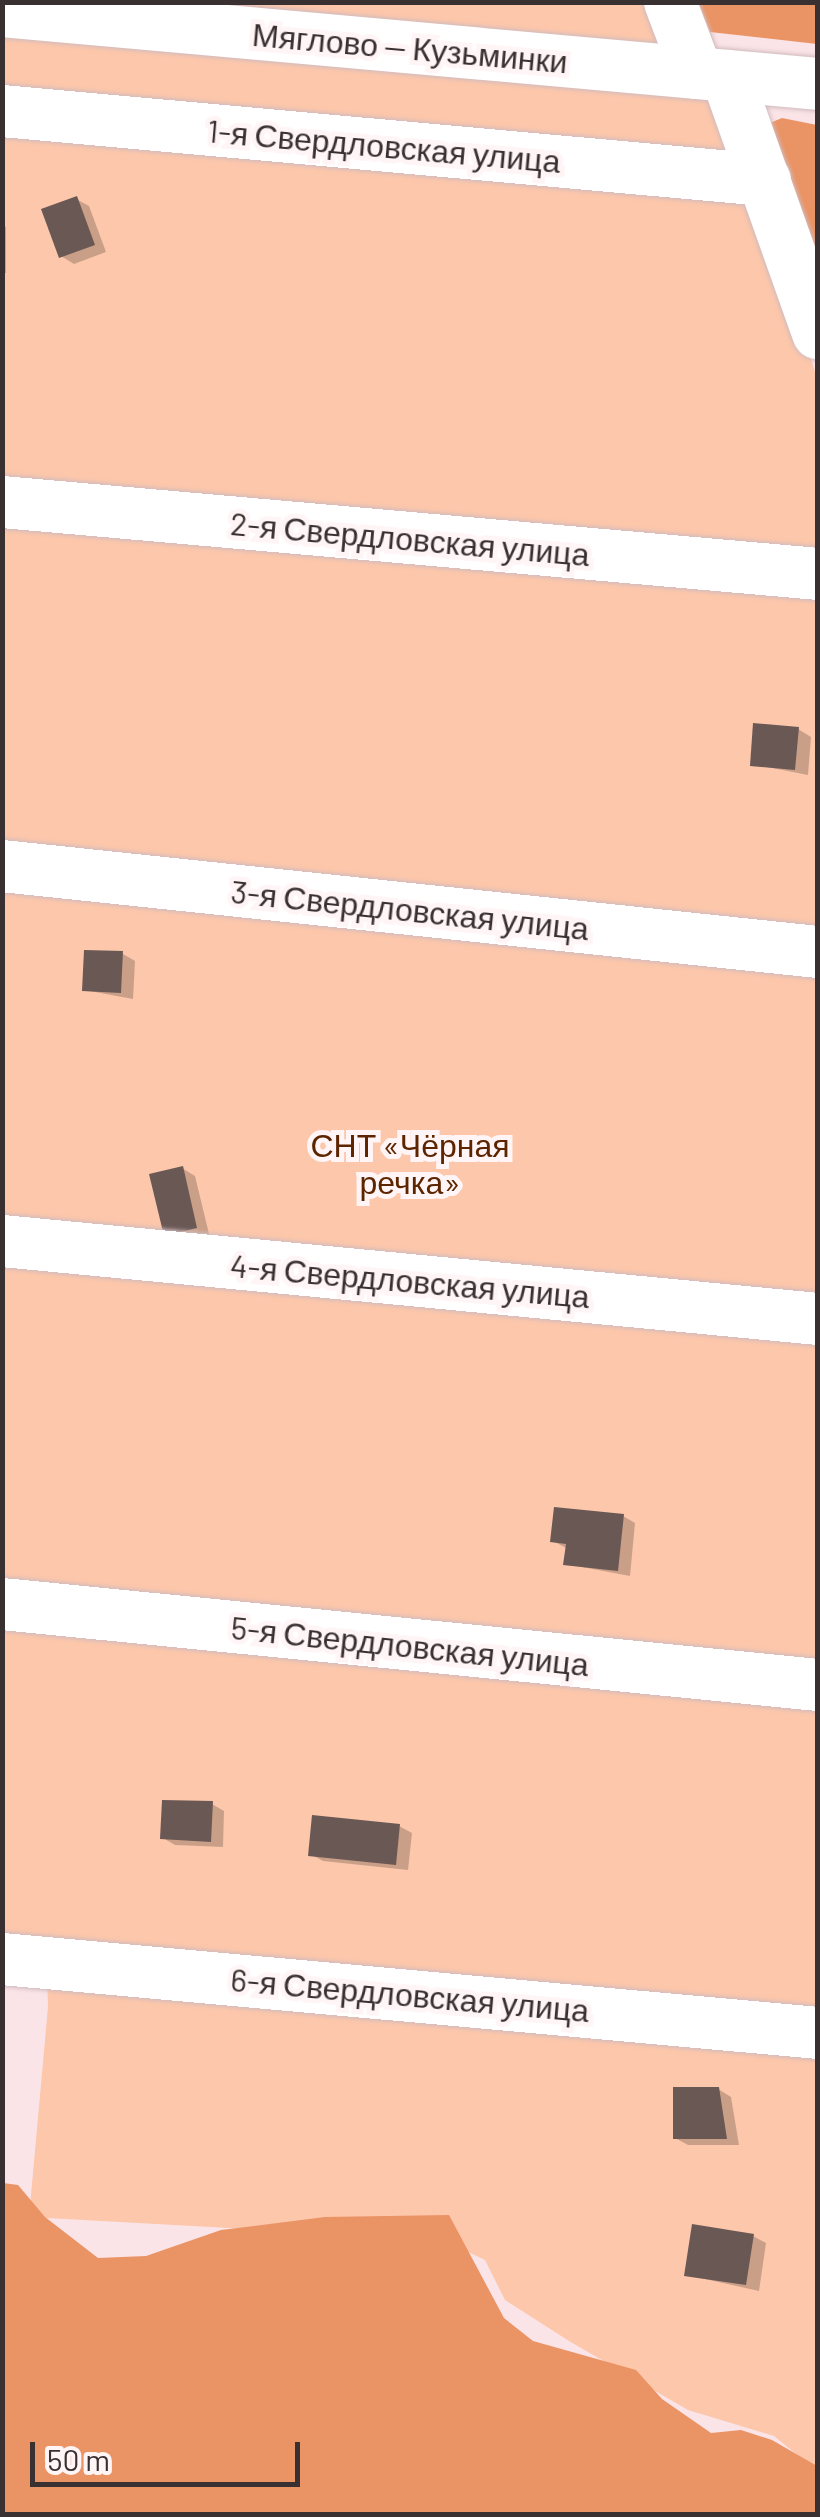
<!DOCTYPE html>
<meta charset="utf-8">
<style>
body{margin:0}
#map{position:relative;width:820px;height:2517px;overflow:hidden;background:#fbe4e7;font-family:Barlow,sans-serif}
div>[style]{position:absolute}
.green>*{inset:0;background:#fdc7ab}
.forest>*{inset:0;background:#ea9364}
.shadow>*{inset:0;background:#0003}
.building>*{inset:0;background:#6a5855}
.roads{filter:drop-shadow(0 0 2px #d1bbbd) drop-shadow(0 0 2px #d1bbbd)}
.minor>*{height:52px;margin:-26px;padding:0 26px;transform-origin:26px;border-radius:26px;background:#fff}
span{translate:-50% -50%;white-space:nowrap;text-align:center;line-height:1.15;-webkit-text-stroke:10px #fff5f6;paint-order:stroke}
.street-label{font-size:32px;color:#393031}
.park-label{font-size:32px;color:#5c2500}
.frame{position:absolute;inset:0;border:5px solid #393031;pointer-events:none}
.scale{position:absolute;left:30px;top:2442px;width:270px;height:45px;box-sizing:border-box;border:5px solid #393031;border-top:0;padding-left:12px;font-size:30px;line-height:35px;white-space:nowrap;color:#393031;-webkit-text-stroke:8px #fff5f6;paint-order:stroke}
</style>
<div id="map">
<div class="green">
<i style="clip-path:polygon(3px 3px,699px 3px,727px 77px,818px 382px,817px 2471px,774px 2436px,688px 2410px,569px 2341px,505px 2300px,485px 2260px,443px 2240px,29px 2217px,48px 2007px,46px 1949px,2px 1944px)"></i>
</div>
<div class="forest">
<i style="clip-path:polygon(699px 3px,817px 3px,817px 44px,710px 32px)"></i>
<i style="clip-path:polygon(782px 118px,817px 125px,817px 276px,765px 125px)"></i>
<i style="clip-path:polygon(3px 2183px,18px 2185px,45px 2217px,98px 2258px,146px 2256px,221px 2230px,325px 2217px,449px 2215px,504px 2318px,533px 2341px,636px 2370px,662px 2399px,711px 2433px,741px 2430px,772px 2440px,817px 2466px,817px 2514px,3px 2514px)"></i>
</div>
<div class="shadow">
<i style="clip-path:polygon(76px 199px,89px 206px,106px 252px,74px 264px,61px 256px)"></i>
<i style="clip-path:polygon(2px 225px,6px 227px,6px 273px,2px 273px)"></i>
<i style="clip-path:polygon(798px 729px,811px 737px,808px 775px,752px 764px)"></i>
<i style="clip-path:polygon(123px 954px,135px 961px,133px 999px,84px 990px)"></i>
<i style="clip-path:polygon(182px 1168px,195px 1176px,209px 1234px,179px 1241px)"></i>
<i style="clip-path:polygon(623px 1516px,635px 1523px,630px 1576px,566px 1564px,568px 1549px,553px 1541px)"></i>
<i style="clip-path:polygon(212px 1804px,224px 1811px,223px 1847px,175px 1845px,163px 1838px)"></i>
<i style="clip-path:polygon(399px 1826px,412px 1833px,408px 1870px,323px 1861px,310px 1854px)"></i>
<i style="clip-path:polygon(718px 2089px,731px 2097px,739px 2145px,688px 2145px,675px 2138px)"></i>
<i style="clip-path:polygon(753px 2236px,766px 2243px,759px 2291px,687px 2275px)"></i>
</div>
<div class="building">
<i style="clip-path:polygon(77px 196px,95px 245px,59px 258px,41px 209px)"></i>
<i style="clip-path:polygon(753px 723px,799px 727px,795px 770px,750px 766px)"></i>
<i style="clip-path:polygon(84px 950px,123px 951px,121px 993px,82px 991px)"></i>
<i style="clip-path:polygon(183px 1166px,197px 1228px,164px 1236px,149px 1174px)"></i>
<i style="clip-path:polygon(554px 1507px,624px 1514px,618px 1571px,563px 1565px,566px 1544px,550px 1542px)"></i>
<i style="clip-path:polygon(162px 1800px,213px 1801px,211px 1842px,160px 1839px)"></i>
<i style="clip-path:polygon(312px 1815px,400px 1824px,396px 1865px,308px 1856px)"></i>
<i style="clip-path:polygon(673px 2087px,719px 2087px,727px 2139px,673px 2139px)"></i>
<i style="clip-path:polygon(692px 2224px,754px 2234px,746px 2285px,684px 2276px)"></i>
</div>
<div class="roads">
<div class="minor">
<i style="left:670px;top:2px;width:76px;rotate:69.2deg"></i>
<i style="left:2px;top:11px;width:819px;rotate:5.11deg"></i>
<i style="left:727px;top:76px;width:273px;rotate:70.5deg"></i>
<i style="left:2px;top:111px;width:766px;rotate:5.17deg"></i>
<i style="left:2px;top:502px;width:819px;rotate:5.04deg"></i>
<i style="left:2px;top:866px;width:821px;rotate:6.02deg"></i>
<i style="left:2px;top:1241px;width:820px;rotate:5.46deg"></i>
<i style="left:2px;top:1604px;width:820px;rotate:5.67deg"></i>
<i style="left:2px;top:1959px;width:819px;rotate:5.18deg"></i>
</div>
</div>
<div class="street-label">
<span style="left:410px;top:47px;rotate:5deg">Мяглово — Кузьминки</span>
<span style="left:384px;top:145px;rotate:5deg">1-я Свердловская улица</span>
<span style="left:410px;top:538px;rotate:5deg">2-я Свердловская улица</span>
<span style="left:410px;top:909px;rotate:6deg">3-я Свердловская улица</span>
<span style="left:410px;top:1280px;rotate:5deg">4-я Свердловская улица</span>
<span style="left:410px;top:1645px;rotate:6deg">5-я Свердловская улица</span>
<span style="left:410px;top:1994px;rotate:5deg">6-я Свердловская улица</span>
</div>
<div class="park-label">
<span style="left:410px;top:1163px">СНТ «Чёрная<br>речка»</span>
</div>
<div class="frame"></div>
<div class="scale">50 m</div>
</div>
